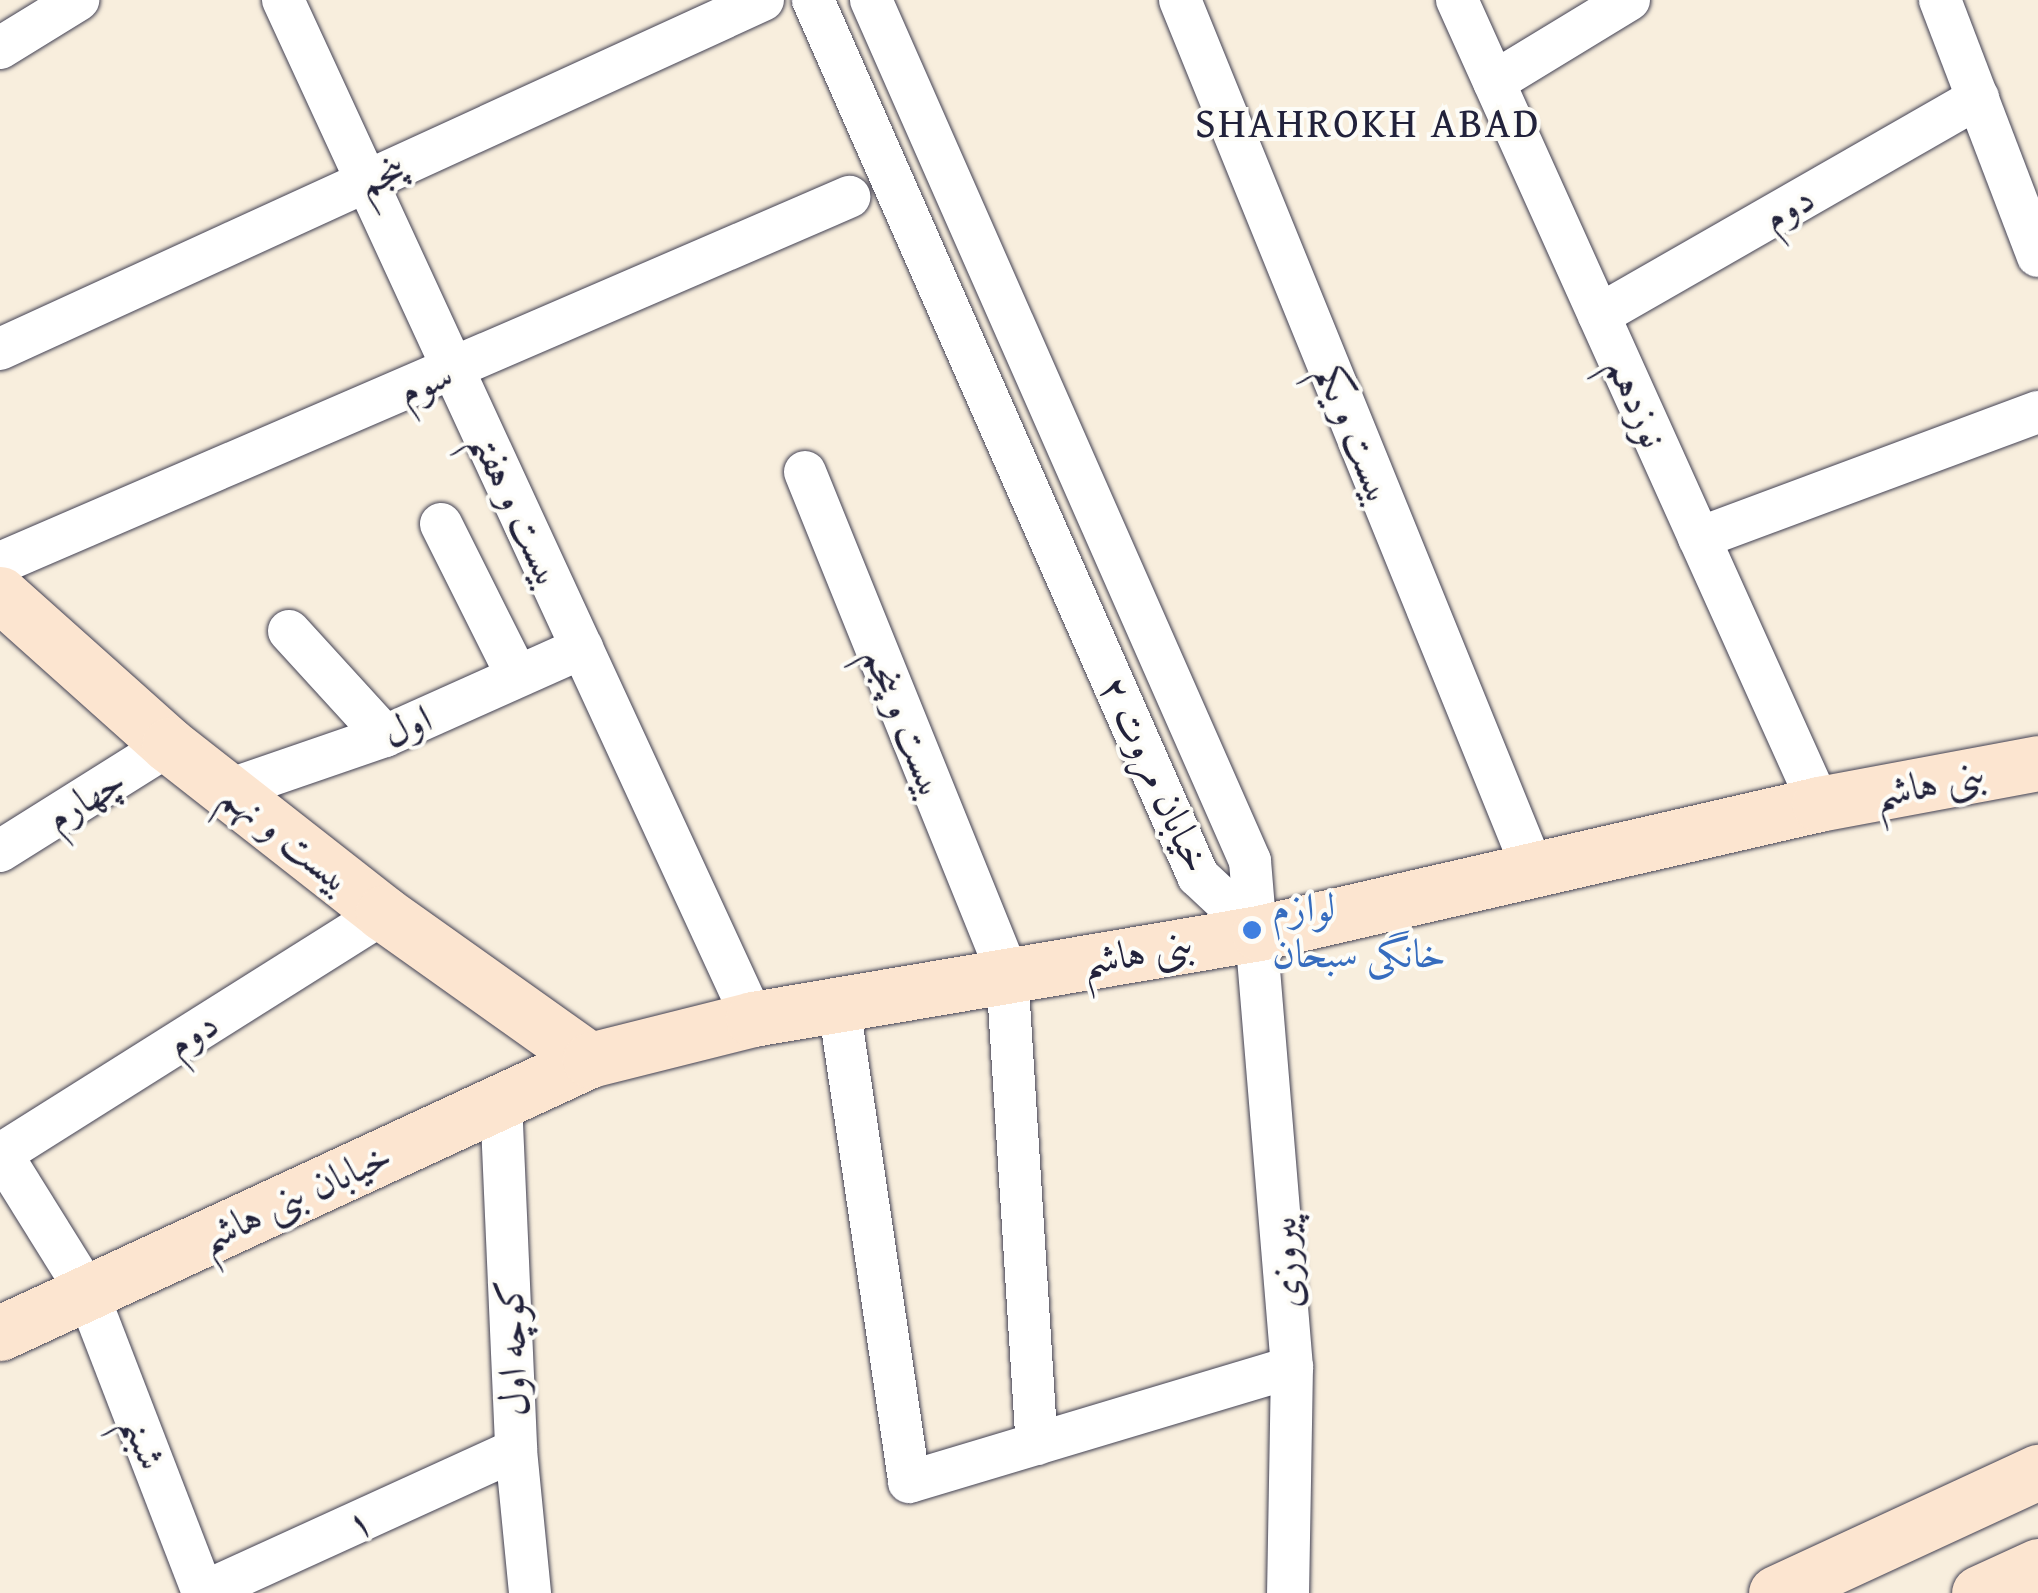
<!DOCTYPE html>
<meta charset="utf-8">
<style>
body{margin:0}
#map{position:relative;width:2038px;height:1593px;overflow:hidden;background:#f8eedd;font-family:"Gentium Book Plus",Amiri,serif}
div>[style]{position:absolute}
.roads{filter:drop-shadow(0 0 2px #424153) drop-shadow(0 0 2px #424153)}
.street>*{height:42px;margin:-21px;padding:0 21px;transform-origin:21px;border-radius:21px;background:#fff}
.secondary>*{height:55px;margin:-27.5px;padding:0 27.5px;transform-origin:27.5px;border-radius:27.5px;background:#fce5d0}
.dots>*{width:28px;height:28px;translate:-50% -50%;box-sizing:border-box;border:5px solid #fdfcf7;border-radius:50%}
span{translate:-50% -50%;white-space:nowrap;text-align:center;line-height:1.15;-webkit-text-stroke:8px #fdfcf7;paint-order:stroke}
.street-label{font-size:40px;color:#22223b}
.shop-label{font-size:40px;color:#366cbe}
.left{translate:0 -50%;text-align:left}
.neighbourhood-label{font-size:42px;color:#22223b;letter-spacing:2.5px}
</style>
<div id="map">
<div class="roads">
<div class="street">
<i style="left:283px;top:0;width:1122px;rotate:65.24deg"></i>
<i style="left:813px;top:0;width:957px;rotate:66.27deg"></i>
<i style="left:1198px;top:876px;width:83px;rotate:43.1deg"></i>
<i style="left:871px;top:0;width:941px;rotate:66.24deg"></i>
<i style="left:1250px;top:861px;width:508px;rotate:85.26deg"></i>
<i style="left:1292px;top:1367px;width:226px;rotate:91deg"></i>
<i style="left:1180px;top:0;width:936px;rotate:67.9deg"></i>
<i style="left:1457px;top:0;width:882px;rotate:65.76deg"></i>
<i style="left:1940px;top:0;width:274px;rotate:69.1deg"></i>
<i style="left:0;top:48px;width:92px;rotate:-31.6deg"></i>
<i style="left:1494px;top:82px;width:158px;rotate:-31.3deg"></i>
<i style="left:1599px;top:315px;width:437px;rotate:-29.8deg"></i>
<i style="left:0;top:349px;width:839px;rotate:-24.58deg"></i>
<i style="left:805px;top:472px;width:539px;rotate:68deg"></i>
<i style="left:1007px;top:972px;width:473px;rotate:86.4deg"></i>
<i style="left:441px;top:524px;width:170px;rotate:63.4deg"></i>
<i style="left:1699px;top:538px;width:362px;rotate:-20.4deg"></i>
<i style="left:0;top:563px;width:925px;rotate:-23.32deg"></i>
<i style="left:289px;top:631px;width:142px;rotate:47.6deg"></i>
<i style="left:228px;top:790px;width:166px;rotate:-19deg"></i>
<i style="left:385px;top:736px;width:216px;rotate:-24.1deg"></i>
<i style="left:0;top:851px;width:199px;rotate:-32.1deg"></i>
<i style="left:839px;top:1006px;width:481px;rotate:81.6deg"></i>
<i style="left:909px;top:1482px;width:400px;rotate:-16.7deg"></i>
<i style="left:501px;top:1101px;width:349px;rotate:87.5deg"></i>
<i style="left:516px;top:1450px;width:144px;rotate:84.4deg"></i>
<i style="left:0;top:1152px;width:165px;rotate:58.1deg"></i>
<i style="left:87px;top:1292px;width:323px;rotate:68.9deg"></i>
<i style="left:1px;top:1154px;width:452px;rotate:-32.2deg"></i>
<i style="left:202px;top:1593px;width:345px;rotate:-24.5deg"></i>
</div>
<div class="secondary">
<i style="left:0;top:594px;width:227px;rotate:41.8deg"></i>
<i style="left:169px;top:745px;width:272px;rotate:38.1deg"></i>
<i style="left:383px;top:913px;width:254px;rotate:35.4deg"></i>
<i style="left:0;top:1333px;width:650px;rotate:-24.83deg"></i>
<i style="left:590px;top:1060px;width:168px;rotate:-14.1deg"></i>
<i style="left:753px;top:1019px;width:513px;rotate:-9.65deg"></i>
<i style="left:1259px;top:933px;width:575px;rotate:-12.97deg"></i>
<i style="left:1819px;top:804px;width:223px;rotate:-10.6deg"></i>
<i style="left:1776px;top:1593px;width:289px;rotate:-24.8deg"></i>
<i style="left:1979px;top:1593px;width:65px;rotate:-24.6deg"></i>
</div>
</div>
<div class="dots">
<i style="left:1252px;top:930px;background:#3f7fe0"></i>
</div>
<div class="street-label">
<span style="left:381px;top:174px;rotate:-25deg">پنجم</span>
<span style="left:1788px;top:207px;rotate:-30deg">دوم</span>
<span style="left:425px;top:382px;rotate:-23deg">سوم</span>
<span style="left:1638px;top:402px;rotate:66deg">نوزدهم</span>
<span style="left:1356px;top:434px;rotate:68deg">بیست و یکم</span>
<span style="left:518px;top:509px;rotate:65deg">بیست و هفتم</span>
<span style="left:906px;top:722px;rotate:68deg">بیست و پنجم</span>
<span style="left:407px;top:725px;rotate:-23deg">اول</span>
<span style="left:1156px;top:774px;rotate:65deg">خیابان مروت ۲</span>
<span style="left:1930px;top:783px;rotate:-11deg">بنی هاشم</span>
<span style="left:85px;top:798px;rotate:-32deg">چهارم</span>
<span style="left:287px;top:837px;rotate:38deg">بیست و نهم</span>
<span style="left:1138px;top:952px;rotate:-9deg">بنی هاشم</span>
<span style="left:192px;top:1033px;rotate:-32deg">دوم</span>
<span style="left:295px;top:1196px;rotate:-25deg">خیابان بنی هاشم</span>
<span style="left:1284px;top:1263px;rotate:-94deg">پیروزی</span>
<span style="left:511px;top:1348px;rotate:-92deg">کوچه اول</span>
<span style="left:145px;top:1442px;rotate:69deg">شبنم</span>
<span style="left:359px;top:1522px;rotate:-24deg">۱</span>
</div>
<div class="shop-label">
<span class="left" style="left:1272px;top:930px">لوازم<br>خانگی سبحان</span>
</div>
<div class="neighbourhood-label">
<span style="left:1368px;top:122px">SHAHROKH ABAD</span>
</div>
</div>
